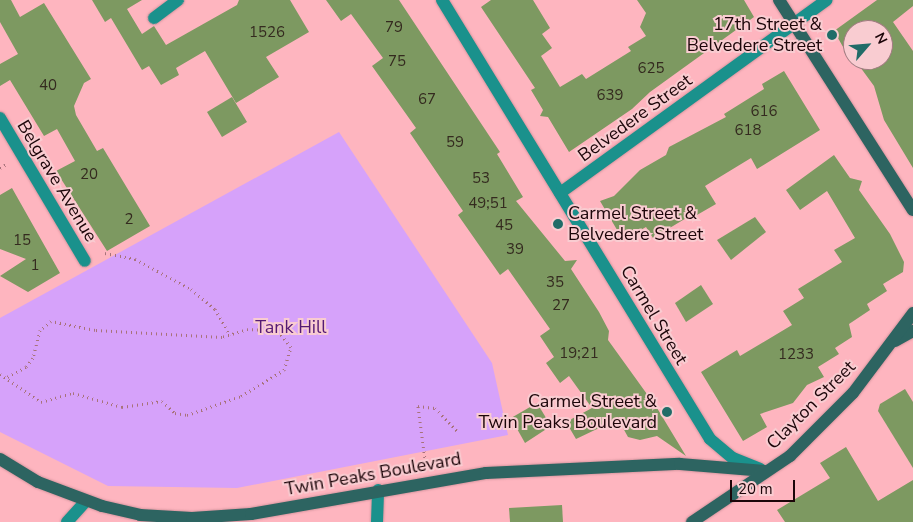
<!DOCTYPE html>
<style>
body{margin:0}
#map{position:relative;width:913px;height:522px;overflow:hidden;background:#feb5bf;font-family:"Nunito Sans",sans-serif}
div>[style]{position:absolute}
.green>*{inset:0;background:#d6a2fa}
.building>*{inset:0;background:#7d9961}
.path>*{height:3px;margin-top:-1.5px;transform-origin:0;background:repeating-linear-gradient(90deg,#a8727a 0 1px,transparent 0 5px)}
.roads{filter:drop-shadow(0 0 1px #d5959e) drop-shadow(0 0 1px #d5959e)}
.street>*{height:12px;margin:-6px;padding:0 6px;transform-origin:6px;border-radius:6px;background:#1a918c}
.secondary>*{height:12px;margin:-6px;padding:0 6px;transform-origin:6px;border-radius:6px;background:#2d6461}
.dots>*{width:14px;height:14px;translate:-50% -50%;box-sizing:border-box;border:2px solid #f9ccd1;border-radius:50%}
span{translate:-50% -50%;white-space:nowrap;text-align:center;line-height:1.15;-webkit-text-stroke:4px #f9ccd1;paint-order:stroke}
.number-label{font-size:15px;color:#342a1f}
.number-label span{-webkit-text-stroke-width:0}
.poi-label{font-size:18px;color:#1c0509}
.right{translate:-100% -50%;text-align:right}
.left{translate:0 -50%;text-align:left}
.street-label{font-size:18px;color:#1c0509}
.park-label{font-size:18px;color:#551a75}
.north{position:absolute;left:843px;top:20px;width:50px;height:50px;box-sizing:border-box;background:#f9ccd1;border:1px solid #a17c81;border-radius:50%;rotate:63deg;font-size:14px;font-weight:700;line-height:20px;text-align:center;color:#1c0509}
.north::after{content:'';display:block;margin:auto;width:18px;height:22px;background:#216c68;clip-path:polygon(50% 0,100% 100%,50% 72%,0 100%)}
.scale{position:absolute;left:730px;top:480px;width:65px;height:22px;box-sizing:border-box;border:2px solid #1c0509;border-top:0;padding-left:6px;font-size:15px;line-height:18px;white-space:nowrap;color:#1c0509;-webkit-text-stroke:4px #f9ccd1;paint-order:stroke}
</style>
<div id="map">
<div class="green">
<i style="clip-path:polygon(339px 132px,492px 363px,508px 435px,237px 488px,108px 486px,0 432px,0 318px)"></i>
</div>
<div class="building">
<i style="clip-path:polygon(0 0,11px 0,20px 17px,44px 3px,91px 79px,84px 83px,74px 106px,76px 115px,97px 151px,103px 148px,150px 226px,107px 251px,56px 171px,75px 161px,57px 129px,44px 136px,10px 80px,0 86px,0 64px,18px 54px,0 22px)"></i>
<i style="clip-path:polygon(92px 0,142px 0,127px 9px,142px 34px,154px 26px,166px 45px,237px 5px,239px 0,290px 0,309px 32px,266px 57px,279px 77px,236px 103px,205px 51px,176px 68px,179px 75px,161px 85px,149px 66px,142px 70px,111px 18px,105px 22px)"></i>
<i style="clip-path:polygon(326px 0,399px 0,500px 152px,497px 154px,523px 197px,516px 201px,565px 261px,577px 260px,571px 269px,599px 312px,609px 331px,608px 340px,657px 408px,686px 456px,657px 436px,640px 440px,628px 437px,618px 419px,576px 439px,566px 422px,592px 408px,569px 376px,560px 383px,546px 363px,554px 357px,540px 336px,550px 329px,508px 269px,500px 275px,458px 215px,463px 211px,410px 133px,416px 128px,372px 66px,383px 58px,351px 14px,341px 21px)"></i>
<i style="clip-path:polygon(491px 0,533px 0,550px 28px,542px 34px,552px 48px,541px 56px,560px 87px,582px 74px,586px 79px,631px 51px,628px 47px,646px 36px,640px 27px,646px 13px,637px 0,744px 0,754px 17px,650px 92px,632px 109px,569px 152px,548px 117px,540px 116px,543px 110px,531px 90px,535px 88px,481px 7px)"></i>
<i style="clip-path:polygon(877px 0,913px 0,913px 6px,893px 22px,913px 51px,913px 168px,884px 120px,874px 86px,855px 60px,883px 60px,883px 30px,853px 30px,853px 57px,847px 54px,834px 31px)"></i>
<i style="clip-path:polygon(784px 71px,820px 130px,757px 169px,751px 158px,705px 186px,716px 204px,690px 219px,688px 217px,653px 238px,646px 227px,623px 240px,600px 201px,614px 196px,640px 170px,666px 155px,669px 147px,726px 117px,724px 114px,764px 89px,762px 84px)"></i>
<i style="clip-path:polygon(232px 97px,247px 122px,222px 137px,207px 112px)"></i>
<i style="clip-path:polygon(834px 155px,850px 178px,862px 181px,859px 190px,890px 234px,904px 262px,903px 272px,883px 284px,887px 291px,867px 304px,870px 310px,849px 324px,852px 337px,835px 348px,839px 354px,818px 367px,824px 377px,807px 385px,793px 403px,760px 414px,767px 427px,743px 441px,701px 372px,737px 350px,740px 356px,792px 325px,783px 311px,804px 298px,798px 289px,842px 262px,834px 250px,855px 238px,827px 191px,800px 210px,786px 190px)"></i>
<i style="clip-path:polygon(12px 188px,60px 273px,28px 292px,0 276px,26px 259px,0 249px,0 195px)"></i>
<i style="clip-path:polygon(755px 217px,766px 232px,731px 260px,717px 240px)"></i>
<i style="clip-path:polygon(701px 285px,713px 304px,686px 322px,675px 303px)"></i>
<i style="clip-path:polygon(905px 389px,913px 402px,913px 468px,878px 411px,880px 404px)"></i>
<i style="clip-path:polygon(537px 403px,551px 426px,525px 443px,511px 418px)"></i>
<i style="clip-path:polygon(846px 447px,878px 501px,913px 480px,913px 522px,785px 522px,777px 510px,830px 478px,820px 463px)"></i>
<i style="clip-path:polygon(562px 505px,563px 522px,510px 522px,509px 508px)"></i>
</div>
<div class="path">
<i style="left:0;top:168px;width:9px;rotate:-32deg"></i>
<i style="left:105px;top:253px;width:31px;rotate:11deg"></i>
<i style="left:135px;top:259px;width:64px;rotate:28.2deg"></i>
<i style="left:191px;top:289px;width:31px;rotate:40deg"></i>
<i style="left:215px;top:309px;width:30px;rotate:60deg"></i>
<i style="left:0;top:374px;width:50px;rotate:34.3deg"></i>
<i style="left:41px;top:402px;width:33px;rotate:-16deg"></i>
<i style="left:73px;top:393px;width:51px;rotate:15.9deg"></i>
<i style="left:122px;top:407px;width:40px;rotate:-8.5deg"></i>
<i style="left:162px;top:401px;width:18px;rotate:43deg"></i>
<i style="left:175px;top:413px;width:12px;rotate:9deg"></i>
<i style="left:187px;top:415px;width:57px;rotate:-19.4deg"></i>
<i style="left:241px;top:396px;width:50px;rotate:-31.2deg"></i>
<i style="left:284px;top:370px;width:24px;rotate:-73deg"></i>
<i style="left:291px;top:347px;width:21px;rotate:-129deg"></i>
<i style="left:278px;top:331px;width:30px;rotate:-176deg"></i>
<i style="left:248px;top:329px;width:27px;rotate:163deg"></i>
<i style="left:222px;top:337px;width:127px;rotate:-176.8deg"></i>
<i style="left:95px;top:330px;width:45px;rotate:-168.4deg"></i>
<i style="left:51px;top:321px;width:14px;rotate:141deg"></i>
<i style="left:40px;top:330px;width:29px;rotate:104deg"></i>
<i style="left:33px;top:358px;width:11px;rotate:128deg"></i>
<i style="left:26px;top:367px;width:21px;rotate:152deg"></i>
<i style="left:426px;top:467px;width:62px;rotate:-97.5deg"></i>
<i style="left:418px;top:406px;width:17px;rotate:7deg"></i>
<i style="left:435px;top:408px;width:33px;rotate:46deg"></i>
</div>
<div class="roads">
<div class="street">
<i style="left:442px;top:0;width:514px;rotate:58.6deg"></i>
<i style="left:710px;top:439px;width:30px;rotate:40deg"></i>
<i style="left:733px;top:458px;width:29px;rotate:22deg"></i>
<i style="left:154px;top:18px;width:30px;rotate:-37deg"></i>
<i style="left:0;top:118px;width:166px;rotate:59.3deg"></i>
<i style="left:560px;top:193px;width:329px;rotate:-35.9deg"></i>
<i style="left:67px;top:522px;width:28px;rotate:-48deg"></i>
<i style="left:377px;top:522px;width:32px;rotate:-88deg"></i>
</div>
<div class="secondary">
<i style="left:779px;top:0;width:249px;rotate:57.5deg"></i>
<i style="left:895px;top:341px;width:21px;rotate:-29deg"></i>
<i style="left:0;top:459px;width:44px;rotate:31.2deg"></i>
<i style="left:38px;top:482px;width:68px;rotate:20.6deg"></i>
<i style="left:102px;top:506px;width:39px;rotate:13deg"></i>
<i style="left:140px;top:515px;width:52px;rotate:3.3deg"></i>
<i style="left:192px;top:518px;width:59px;rotate:-3.9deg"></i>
<i style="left:251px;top:514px;width:239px;rotate:-9.9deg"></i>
<i style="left:486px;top:473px;width:194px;rotate:-2.7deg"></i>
<i style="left:680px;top:464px;width:85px;rotate:4.7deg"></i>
<i style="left:692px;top:522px;width:118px;rotate:-34deg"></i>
<i style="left:790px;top:456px;width:89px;rotate:-45deg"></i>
<i style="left:853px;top:393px;width:100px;rotate:-53.1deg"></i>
</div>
</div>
<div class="dots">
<i style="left:832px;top:35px;background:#216c68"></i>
<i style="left:558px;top:224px;background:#216c68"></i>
<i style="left:667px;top:412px;background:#216c68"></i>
</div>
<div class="number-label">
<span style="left:394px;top:28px">79</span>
<span style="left:267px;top:33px">1526</span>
<span style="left:397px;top:62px">75</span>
<span style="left:651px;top:69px">625</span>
<span style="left:48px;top:86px">40</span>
<span style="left:610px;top:96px">639</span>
<span style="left:427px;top:100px">67</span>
<span style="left:764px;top:112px">616</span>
<span style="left:748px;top:131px">618</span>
<span style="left:455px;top:143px">59</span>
<span style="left:89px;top:175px">20</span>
<span style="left:481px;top:179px">53</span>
<span style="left:488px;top:204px">49;51</span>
<span style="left:129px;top:220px">2</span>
<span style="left:504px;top:226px">45</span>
<span style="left:22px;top:241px">15</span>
<span style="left:515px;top:250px">39</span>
<span style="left:35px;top:266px">1</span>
<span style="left:555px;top:283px">35</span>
<span style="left:561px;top:306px">27</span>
<span style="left:579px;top:354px">19;21</span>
<span style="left:796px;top:355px">1233</span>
</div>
<div class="poi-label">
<span class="right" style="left:822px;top:35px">17th Street &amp;<br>Belvedere Street</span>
<span class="left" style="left:568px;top:224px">Carmel Street &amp;<br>Belvedere Street</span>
<span class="right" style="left:657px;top:412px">Carmel Street &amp;<br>Twin Peaks Boulevard</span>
</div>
<div class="street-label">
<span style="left:635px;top:118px;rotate:-36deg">Belvedere Street</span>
<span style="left:57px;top:181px;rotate:59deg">Belgrave Avenue</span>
<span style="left:654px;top:315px;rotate:59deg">Carmel Street</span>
<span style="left:811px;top:405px;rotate:-45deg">Clayton Street</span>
<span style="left:373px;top:474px;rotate:-10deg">Twin Peaks Boulevard</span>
</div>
<div class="park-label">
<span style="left:291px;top:327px">Tank Hill</span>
</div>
<div class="north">N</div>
<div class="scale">20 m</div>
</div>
